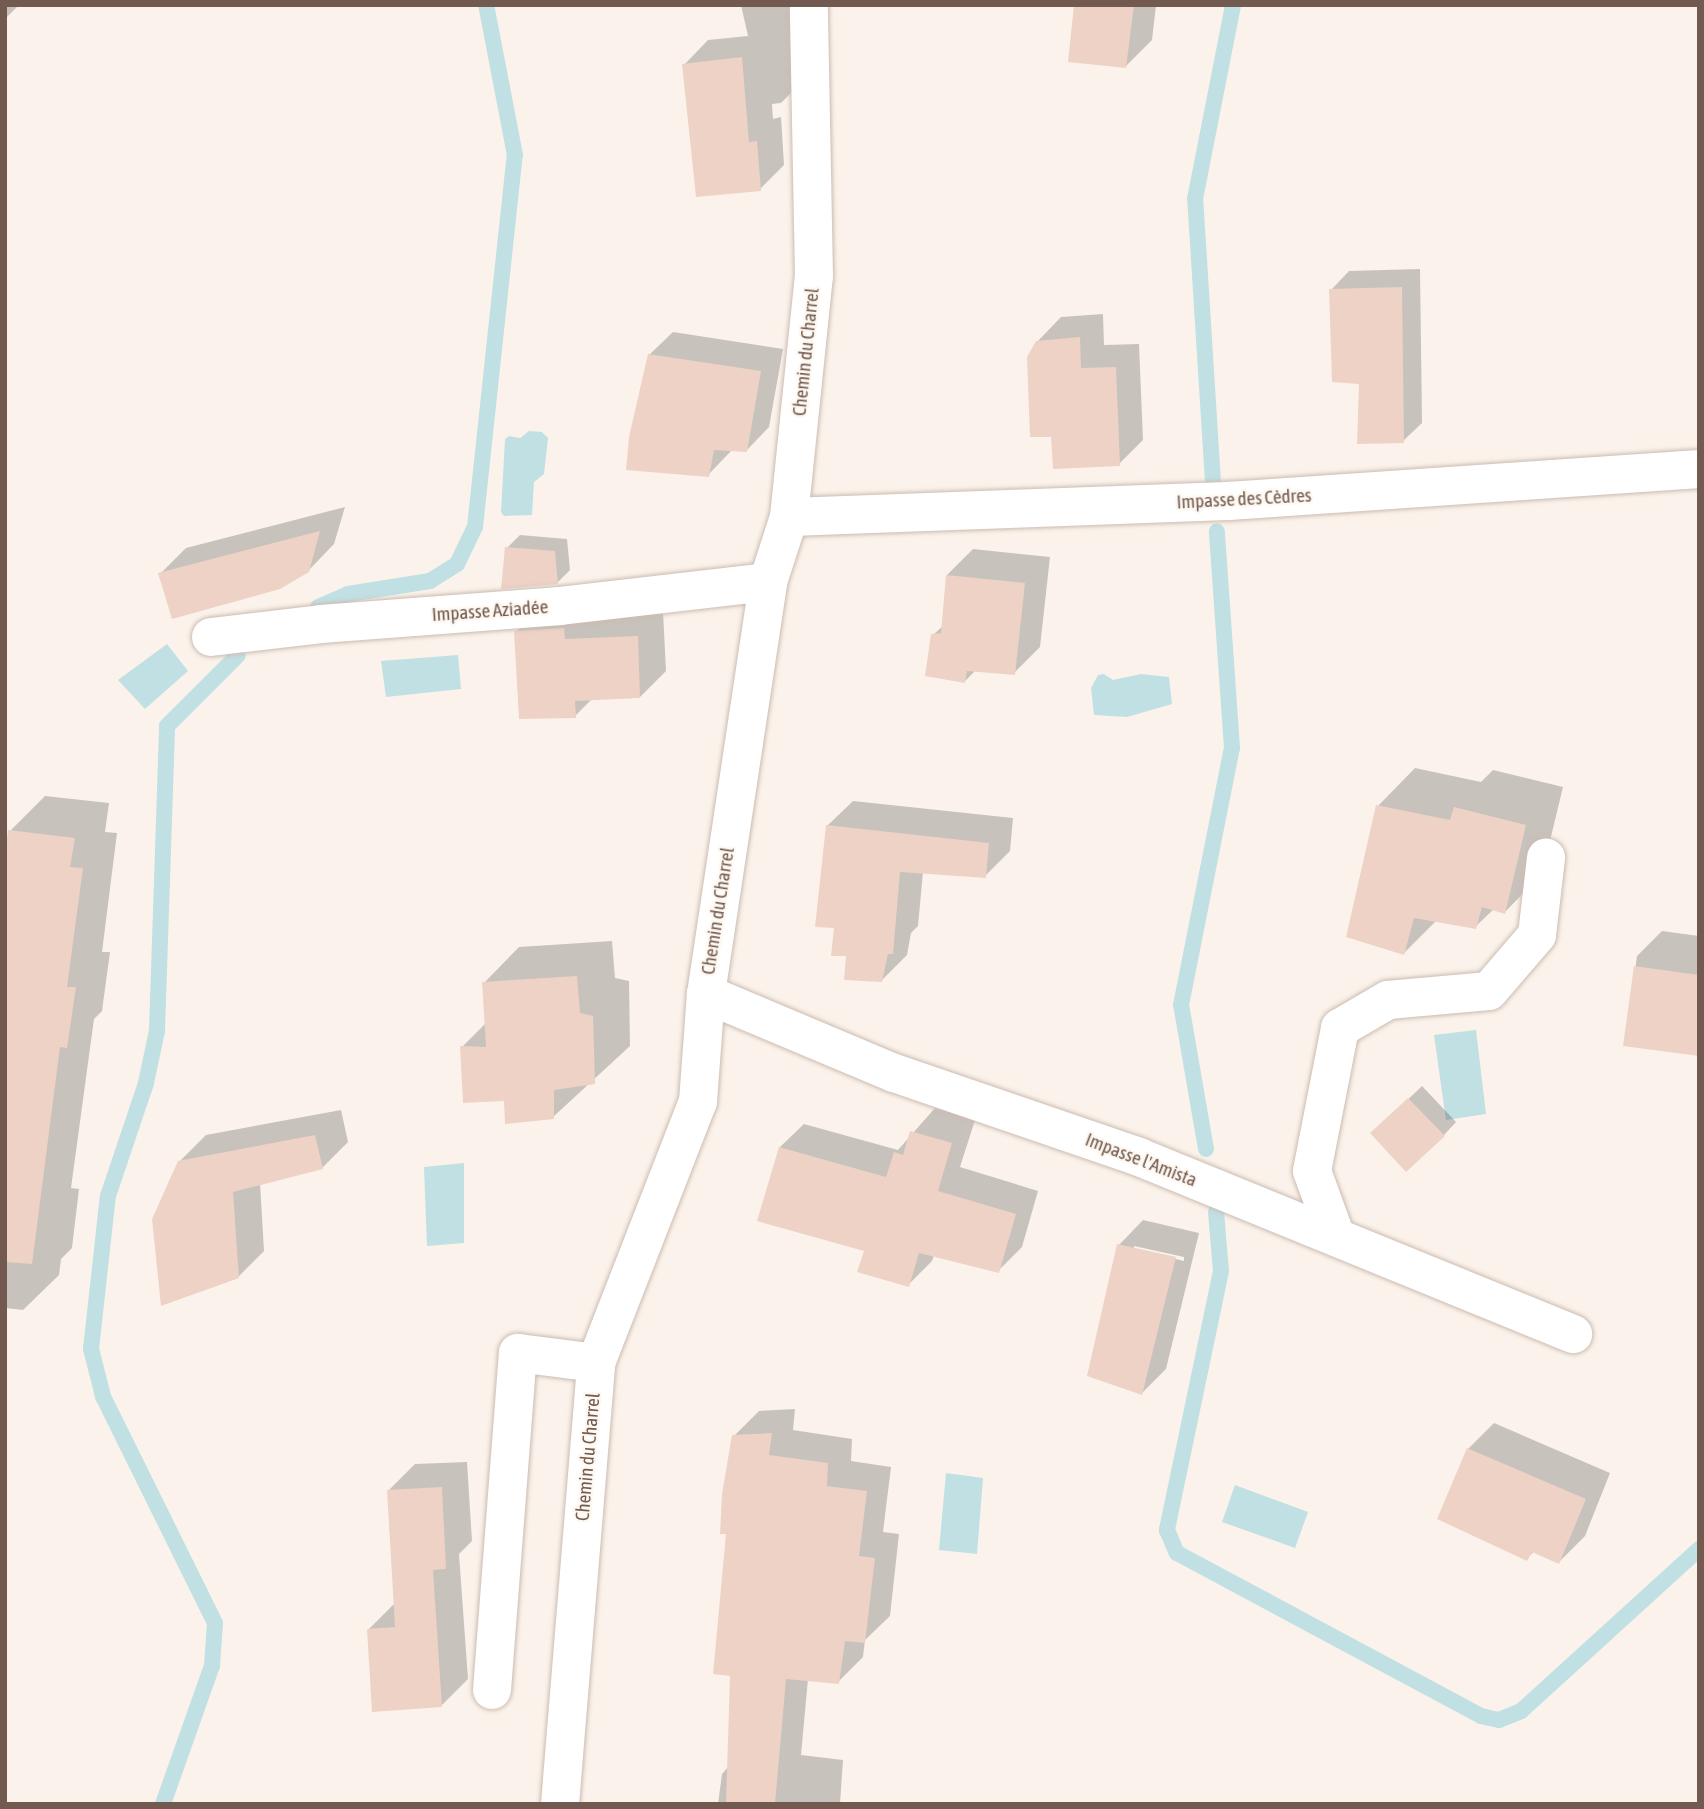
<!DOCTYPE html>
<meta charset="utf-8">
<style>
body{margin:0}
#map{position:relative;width:1704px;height:1809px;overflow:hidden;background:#fbf3eb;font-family:"Asap Condensed",sans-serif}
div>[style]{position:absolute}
.water>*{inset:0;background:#c0e0e3}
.shadow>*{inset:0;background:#0003}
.stream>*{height:16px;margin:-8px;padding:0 8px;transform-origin:8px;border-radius:8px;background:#c0e0e3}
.building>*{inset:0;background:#edd2c5}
.roads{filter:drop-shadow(0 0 2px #ccbbb1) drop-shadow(0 0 2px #ccbbb1)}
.minor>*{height:38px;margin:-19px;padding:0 19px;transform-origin:19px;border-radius:19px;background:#fff}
span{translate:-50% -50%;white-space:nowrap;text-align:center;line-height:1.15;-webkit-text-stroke:5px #fdf8f1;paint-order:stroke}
.street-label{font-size:19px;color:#735a50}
.frame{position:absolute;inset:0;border:7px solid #735a50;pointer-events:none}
</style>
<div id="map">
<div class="water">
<i style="clip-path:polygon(529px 431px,542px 432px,548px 438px,544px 474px,534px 482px,532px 515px,504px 516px,501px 512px,505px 439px,509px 436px,520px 438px)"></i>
<i style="clip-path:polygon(167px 644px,188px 671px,145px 709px,118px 680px)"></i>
<i style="clip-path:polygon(458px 655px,461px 689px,386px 697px,381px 661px)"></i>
<i style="clip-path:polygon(1104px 674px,1113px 680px,1141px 674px,1169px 677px,1172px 704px,1127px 717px,1094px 715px,1091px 688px,1098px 675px)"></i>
<i style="clip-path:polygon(1476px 1030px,1486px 1114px,1446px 1120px,1434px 1035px)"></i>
<i style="clip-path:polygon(464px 1163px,464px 1243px,427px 1246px,424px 1167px)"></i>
<i style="clip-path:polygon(946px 1473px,983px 1478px,977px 1554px,939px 1550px)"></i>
<i style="clip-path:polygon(1235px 1485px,1308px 1512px,1295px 1548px,1222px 1522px)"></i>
</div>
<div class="shadow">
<i style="clip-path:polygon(5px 5px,19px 5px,5px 19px)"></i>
<i style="clip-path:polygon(741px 5px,805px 5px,807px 77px,781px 103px,772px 104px,773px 119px,781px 117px,784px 165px,760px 189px,684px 65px,708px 40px,748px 36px)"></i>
<i style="clip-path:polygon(1076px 5px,1156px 5px,1152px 40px,1126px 66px)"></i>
<i style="clip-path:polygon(1420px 269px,1422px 423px,1403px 441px,1361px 382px,1331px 290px,1349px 271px)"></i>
<i style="clip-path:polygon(1103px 314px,1104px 345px,1139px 344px,1143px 440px,1119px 464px,1052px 436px,1037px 342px,1061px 317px)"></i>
<i style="clip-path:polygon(673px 332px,783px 349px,769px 427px,746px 451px,732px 450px,708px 475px,649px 355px)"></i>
<i style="clip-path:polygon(345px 507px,334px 544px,308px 571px,160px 574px,186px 548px)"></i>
<i style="clip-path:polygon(520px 535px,567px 539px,570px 570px,558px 582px,507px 548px)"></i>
<i style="clip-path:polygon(973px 549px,1050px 557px,1040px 647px,1014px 673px,976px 670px,965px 681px,933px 635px,944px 625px,947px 575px)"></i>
<i style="clip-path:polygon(542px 606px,663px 611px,666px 671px,640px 697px,593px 698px,575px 716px,516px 632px)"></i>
<i style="clip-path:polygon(1415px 768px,1481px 782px,1493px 770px,1563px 787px,1542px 874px,1505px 912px,1494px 909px,1475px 927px,1437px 920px,1404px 953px,1378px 806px)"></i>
<i style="clip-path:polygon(45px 796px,109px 803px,105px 832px,117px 833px,102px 952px,110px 952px,102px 1011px,94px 1019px,71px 1188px,79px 1189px,72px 1248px,61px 1259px,59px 1275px,23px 1310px,5px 1308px,5px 868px,10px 831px)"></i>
<i style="clip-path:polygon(853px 801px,1013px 818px,1010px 851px,985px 876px,923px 872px,918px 926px,911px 933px,907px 955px,881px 981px,848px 954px,836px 927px,827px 826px)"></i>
<i style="clip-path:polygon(1662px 931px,1699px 936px,1699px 1055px,1625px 1045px,1637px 956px)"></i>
<i style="clip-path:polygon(612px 941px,615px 978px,629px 981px,630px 1046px,553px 1117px,505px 1099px,462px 1047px,486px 1023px,484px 983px,519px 947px)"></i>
<i style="clip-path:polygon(1422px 1086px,1456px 1122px,1444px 1135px,1373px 1133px)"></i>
<i style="clip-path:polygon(935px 1108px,975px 1120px,960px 1167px,1038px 1191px,1022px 1247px,998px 1271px,934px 1255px,932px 1261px,908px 1285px,866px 1250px,780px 1147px,804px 1124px,898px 1150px)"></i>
<i style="clip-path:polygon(341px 1110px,348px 1142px,322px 1168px,260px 1183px,264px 1251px,238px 1277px,179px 1162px,206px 1135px)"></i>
<i style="clip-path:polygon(evenodd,1143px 1220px,1199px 1233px,1166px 1369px,1142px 1393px,1119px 1245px,1143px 1220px,1134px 1246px,1184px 1257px,1184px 1261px,1134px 1249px,1134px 1246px)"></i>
<i style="clip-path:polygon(795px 1409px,793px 1430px,852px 1439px,851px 1461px,891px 1467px,883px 1532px,899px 1534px,890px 1616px,865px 1640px,863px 1657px,838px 1682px,808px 1679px,801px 1755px,843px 1760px,840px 1804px,718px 1804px,722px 1774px,729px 1766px,734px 1436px,759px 1411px)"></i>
<i style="clip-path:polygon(1494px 1423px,1610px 1473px,1585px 1536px,1559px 1562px,1534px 1551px,1527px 1559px,1468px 1449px)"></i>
<i style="clip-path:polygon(467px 1462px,472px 1541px,459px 1554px,468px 1679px,442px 1705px,368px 1630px,395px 1603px,389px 1490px,415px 1464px)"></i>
</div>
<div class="stream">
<i style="left:1213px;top:482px;width:284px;rotate:-93.6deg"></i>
<i style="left:1195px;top:199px;width:198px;rotate:-78.9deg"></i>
<i style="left:318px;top:607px;width:33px;rotate:-23deg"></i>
<i style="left:348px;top:594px;width:83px;rotate:-9deg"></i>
<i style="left:430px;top:581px;width:32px;rotate:-32deg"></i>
<i style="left:457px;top:564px;width:41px;rotate:-64.1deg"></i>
<i style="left:475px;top:527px;width:374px;rotate:-83.9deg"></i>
<i style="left:515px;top:155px;width:153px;rotate:-100.9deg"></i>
<i style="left:1206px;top:1149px;width:146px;rotate:-99.8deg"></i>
<i style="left:1181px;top:1005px;width:262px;rotate:-78.8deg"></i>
<i style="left:1232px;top:748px;width:217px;rotate:-94deg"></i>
<i style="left:1216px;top:1212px;width:59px;rotate:85.2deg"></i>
<i style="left:1221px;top:1271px;width:265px;rotate:101.8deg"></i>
<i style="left:1167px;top:1530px;width:25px;rotate:67deg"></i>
<i style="left:1177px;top:1553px;width:345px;rotate:28.2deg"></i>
<i style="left:1481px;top:1716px;width:18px;rotate:13deg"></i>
<i style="left:1499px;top:1720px;width:24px;rotate:-22deg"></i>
<i style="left:1521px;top:1711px;width:241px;rotate:-42.3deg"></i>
<i style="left:163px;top:1804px;width:146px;rotate:-70.5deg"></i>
<i style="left:212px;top:1666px;width:43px;rotate:-86deg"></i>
<i style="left:215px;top:1623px;width:253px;rotate:-116.3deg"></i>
<i style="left:103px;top:1396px;width:49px;rotate:-104.3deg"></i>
<i style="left:91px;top:1349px;width:154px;rotate:-83.7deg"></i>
<i style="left:108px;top:1196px;width:119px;rotate:-71.4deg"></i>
<i style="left:146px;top:1083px;width:53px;rotate:-78.1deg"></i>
<i style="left:157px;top:1031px;width:305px;rotate:-88.1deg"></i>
<i style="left:167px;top:726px;width:100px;rotate:-45deg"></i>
</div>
<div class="building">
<i style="clip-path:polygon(1074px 5px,1134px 5px,1126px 68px,1068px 62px)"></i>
<i style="clip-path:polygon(742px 57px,749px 142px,757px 141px,761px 191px,696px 197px,682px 64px)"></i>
<i style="clip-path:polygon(1402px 287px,1404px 443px,1357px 444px,1359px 384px,1332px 382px,1329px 289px)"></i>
<i style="clip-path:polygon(1080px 337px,1081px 368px,1116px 367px,1120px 466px,1053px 469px,1051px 437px,1030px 437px,1027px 357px,1036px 341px)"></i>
<i style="clip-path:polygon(648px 354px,761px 371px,747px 452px,714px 450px,709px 477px,626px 470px,629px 437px)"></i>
<i style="clip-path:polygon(320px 531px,309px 572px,280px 589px,172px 619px,158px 573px)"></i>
<i style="clip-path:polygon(505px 547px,555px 551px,558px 584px,501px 589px)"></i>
<i style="clip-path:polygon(946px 575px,1025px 583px,1015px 675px,967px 671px,965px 683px,925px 676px,931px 634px,941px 633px)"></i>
<i style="clip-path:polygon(564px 628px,565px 639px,638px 636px,640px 698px,575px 701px,576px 718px,519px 719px,514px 631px)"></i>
<i style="clip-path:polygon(1376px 805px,1450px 820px,1454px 807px,1526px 825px,1505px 914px,1482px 907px,1476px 929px,1414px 918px,1404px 955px,1346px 937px)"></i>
<i style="clip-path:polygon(826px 825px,989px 843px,986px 878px,900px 872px,893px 954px,888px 954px,882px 982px,844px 980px,846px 956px,831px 956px,834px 928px,815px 927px)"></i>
<i style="clip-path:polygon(8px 830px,75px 838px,70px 867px,83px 868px,67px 987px,76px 987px,67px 1048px,60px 1047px,32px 1264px,5px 1262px,5px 855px)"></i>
<i style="clip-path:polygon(1634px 966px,1699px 975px,1699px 1056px,1623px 1046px)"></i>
<i style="clip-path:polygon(577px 976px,580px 1013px,593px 1016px,595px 1084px,554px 1090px,554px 1119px,505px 1124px,504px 1101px,463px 1103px,460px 1046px,486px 1047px,482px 982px)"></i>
<i style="clip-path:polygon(1408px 1098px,1445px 1136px,1406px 1172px,1370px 1133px)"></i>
<i style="clip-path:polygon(910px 1131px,952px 1143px,938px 1191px,1016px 1214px,999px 1273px,919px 1253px,909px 1287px,857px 1272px,864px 1251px,757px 1221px,779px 1147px,886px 1177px,894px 1152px,903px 1155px)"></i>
<i style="clip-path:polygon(315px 1135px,323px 1169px,233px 1192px,239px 1278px,161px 1306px,152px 1219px,178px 1161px)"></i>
<i style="clip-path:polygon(1117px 1244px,1176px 1257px,1142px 1395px,1087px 1376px)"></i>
<i style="clip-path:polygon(772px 1433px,769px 1455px,828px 1463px,827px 1486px,867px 1491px,859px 1556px,875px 1558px,865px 1643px,845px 1641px,839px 1684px,786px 1679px,775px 1804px,726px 1804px,730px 1676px,713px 1674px,726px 1534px,720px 1534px,722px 1494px,732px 1435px)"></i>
<i style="clip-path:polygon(1467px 1448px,1586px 1499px,1559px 1564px,1532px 1552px,1527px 1561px,1437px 1519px)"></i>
<i style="clip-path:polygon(442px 1487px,446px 1569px,433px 1570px,442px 1707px,372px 1712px,367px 1629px,395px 1627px,387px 1490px)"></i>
</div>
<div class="roads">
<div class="minor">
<i style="left:789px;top:517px;width:440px;rotate:-2.1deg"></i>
<i style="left:1229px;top:501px;width:471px;rotate:-3.9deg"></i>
<i style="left:211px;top:637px;width:111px;rotate:-6.7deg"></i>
<i style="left:321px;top:624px;width:240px;rotate:-4.3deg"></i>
<i style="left:560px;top:606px;width:209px;rotate:-6.6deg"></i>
<i style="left:706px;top:994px;width:204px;rotate:22.8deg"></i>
<i style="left:894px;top:1073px;width:259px;rotate:18.9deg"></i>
<i style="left:1139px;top:1157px;width:469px;rotate:22.2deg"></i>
<i style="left:1336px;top:1237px;width:70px;rotate:-110deg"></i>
<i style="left:1312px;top:1171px;width:146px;rotate:-78.9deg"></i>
<i style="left:1340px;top:1028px;width:56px;rotate:-30.3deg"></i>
<i style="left:1388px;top:1000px;width:101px;rotate:-5.1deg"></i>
<i style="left:1489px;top:991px;width:74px;rotate:-49.4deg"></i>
<i style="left:1537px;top:935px;width:78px;rotate:-83.3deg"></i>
<i style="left:492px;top:1690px;width:338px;rotate:-85.6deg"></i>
<i style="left:518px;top:1353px;width:79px;rotate:7.3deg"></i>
<i style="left:560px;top:1804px;width:442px;rotate:-85.3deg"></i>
<i style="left:596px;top:1363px;width:280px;rotate:-68.7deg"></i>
<i style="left:698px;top:1102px;width:108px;rotate:-85.8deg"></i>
<i style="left:706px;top:994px;width:417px;rotate:-81.4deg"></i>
<i style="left:768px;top:582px;width:68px;rotate:-72.1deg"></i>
<i style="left:789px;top:517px;width:242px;rotate:-84.1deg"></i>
<i style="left:814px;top:276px;width:271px;rotate:-91.1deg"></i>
</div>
</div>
<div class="street-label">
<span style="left:806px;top:352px;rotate:-84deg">Chemin du Charrel</span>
<span style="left:1244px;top:499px;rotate:-3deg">Impasse des Cèdres</span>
<span style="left:490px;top:611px;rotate:-4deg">Impasse Aziadée</span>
<span style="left:718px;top:911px;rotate:-81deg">Chemin du Charrel</span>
<span style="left:1141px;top:1160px;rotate:21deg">Impasse l'Amista</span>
<span style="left:588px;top:1457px;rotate:-85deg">Chemin du Charrel</span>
</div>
<div class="frame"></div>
</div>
